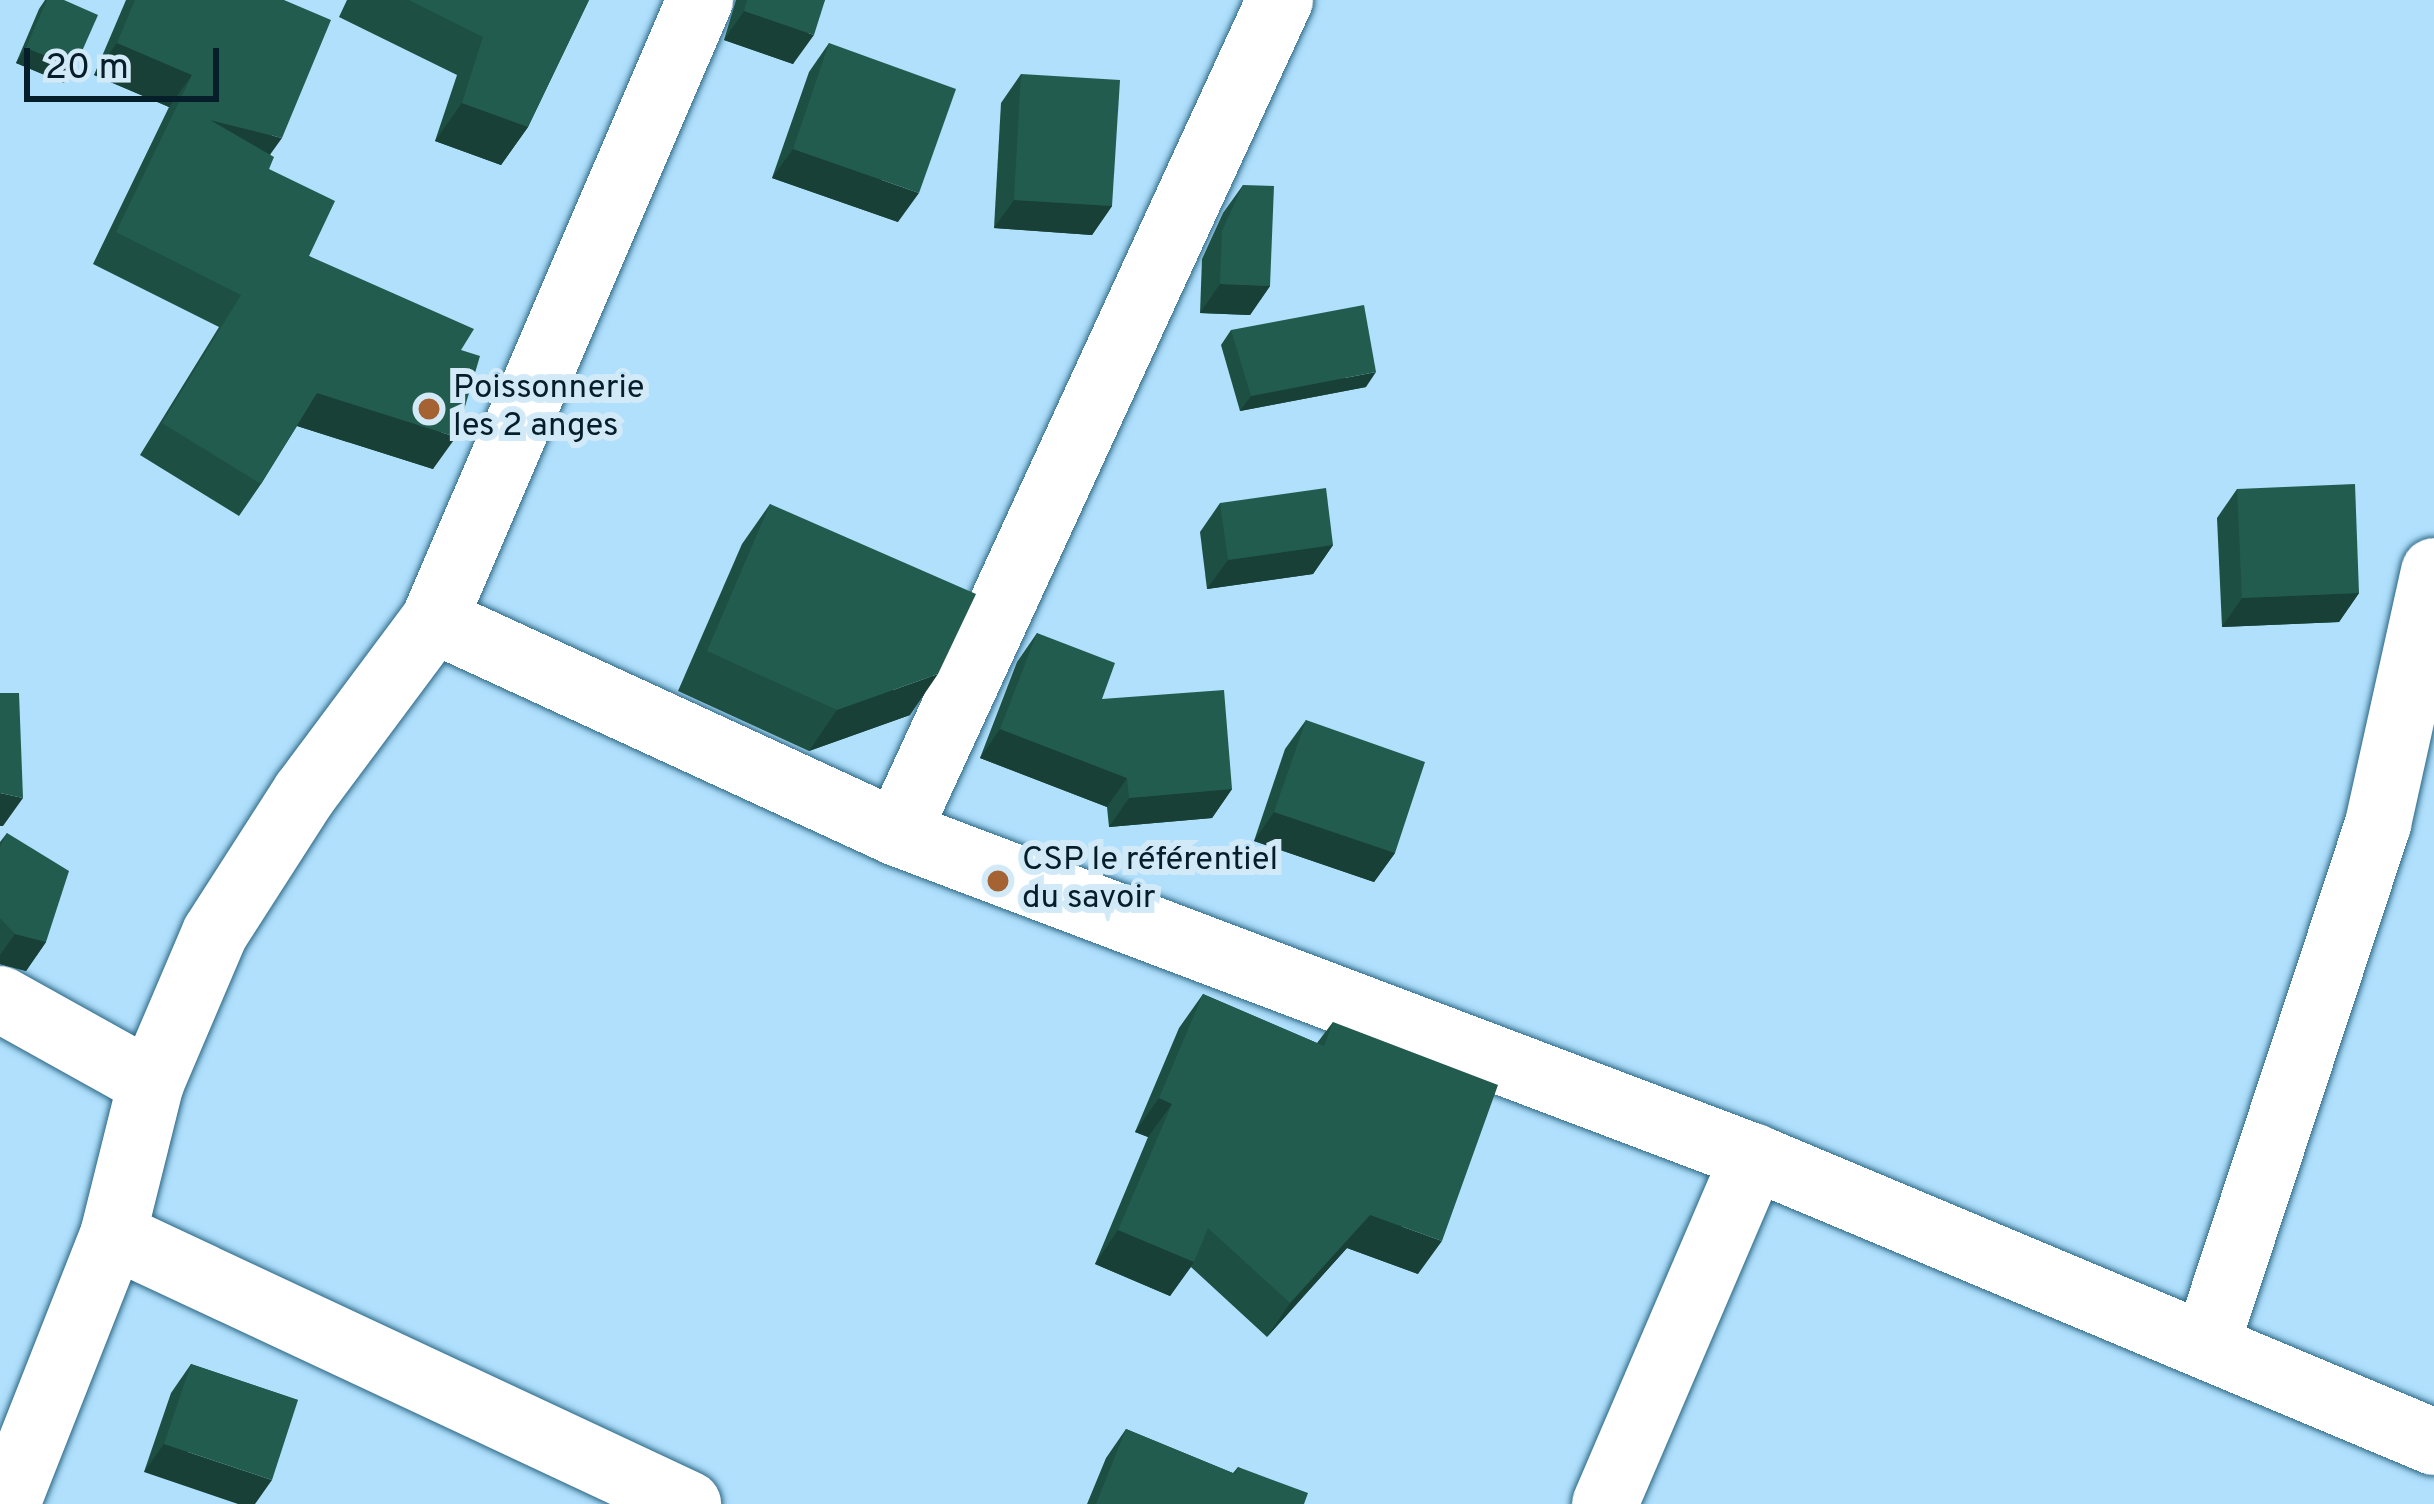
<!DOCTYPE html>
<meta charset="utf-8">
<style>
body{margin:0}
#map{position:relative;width:2434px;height:1504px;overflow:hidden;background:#b0e0fc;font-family:Overpass,sans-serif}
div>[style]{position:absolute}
.roads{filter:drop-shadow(0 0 3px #2a6685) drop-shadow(0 0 3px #2a6685)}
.minor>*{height:66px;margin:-33px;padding:0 33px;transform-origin:33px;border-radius:33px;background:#fff}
.wall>*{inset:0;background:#1d4f43}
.shaded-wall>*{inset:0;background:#184037}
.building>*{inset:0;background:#225c4e}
.dots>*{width:33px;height:33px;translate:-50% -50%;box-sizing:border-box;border:6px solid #d2eaf8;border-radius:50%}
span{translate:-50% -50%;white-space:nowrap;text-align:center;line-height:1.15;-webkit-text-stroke:12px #d2eaf8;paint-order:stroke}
.poi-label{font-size:33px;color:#051e2a}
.left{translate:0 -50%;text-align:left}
.scale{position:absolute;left:24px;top:48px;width:195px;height:54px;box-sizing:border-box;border:6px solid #051e2a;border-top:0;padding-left:15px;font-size:36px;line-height:42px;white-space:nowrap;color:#051e2a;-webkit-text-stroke:9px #d2eaf8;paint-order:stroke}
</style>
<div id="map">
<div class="roads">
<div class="minor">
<i style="left:434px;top:620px;width:510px;rotate:24.7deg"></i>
<i style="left:897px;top:833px;width:916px;rotate:20.71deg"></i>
<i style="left:1754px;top:1157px;width:737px;rotate:22.74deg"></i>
<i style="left:897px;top:833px;width:917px;rotate:-65.31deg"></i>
<i style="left:0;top:999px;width:173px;rotate:29.1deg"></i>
<i style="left:113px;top:1235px;width:635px;rotate:25.07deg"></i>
<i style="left:2206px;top:1346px;width:550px;rotate:-71.76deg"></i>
<i style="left:2378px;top:824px;width:259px;rotate:-77.5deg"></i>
<i style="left:7px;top:1504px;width:289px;rotate:-68.5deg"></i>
<i style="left:113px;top:1235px;width:157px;rotate:-76deg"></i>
<i style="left:151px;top:1083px;width:163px;rotate:-66.9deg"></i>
<i style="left:215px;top:933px;width:166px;rotate:-57.3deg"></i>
<i style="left:305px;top:793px;width:216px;rotate:-53.3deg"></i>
<i style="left:434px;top:620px;width:675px;rotate:-66.78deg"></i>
<i style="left:1605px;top:1504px;width:378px;rotate:-66.8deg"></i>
</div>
</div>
<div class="wall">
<i style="clip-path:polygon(45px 0,64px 0,64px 83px,16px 63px,39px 9px)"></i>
<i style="clip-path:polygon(126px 0,284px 0,269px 169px,309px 256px,461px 350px,433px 469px,297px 426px,261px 484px,239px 516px,140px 455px,219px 327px,93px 264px,169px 107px,94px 75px)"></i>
<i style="clip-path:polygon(347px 0,589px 0,528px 127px,501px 165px,435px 141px,457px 75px,339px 17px)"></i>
<i style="clip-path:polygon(736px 0,825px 0,793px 64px,724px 40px)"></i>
<i style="clip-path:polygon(829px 43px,898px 222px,772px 178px,809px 72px)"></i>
<i style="clip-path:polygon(1021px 74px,1112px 206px,1092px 235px,994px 228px,1001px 103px)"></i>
<i style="clip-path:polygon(1243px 185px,1270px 286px,1250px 315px,1200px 313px,1202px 259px,1223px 213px)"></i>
<i style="clip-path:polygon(1231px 330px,1366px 387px,1240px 411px,1221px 345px)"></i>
<i style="clip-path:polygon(2237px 489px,2359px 593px,2339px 622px,2222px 627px,2217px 518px)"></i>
<i style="clip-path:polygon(1220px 503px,1333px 545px,1313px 574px,1207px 589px,1200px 532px)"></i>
<i style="clip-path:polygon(770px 504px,910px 715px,809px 751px,678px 691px,742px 544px)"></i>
<i style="clip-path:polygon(1037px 633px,1102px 699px,1232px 789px,1212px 818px,1109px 827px,1107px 807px,980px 758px,1017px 662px)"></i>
<i style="clip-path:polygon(1306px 720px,1395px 853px,1374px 882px,1254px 841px,1285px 749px)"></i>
<i style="clip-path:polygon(7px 833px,46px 942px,26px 971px,0 964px,0 842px)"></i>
<i style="clip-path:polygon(1203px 994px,1317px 1043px,1333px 1022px,1418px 1274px,1347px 1248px,1267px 1337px,1191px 1267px,1170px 1296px,1095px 1264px,1148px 1137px,1135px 1132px,1179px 1028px)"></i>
<i style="clip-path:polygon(191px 1364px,298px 1400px,144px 1472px,171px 1393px)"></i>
<i style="clip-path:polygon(1126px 1429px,1233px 1473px,1238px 1467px,1304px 1504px,1087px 1504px,1106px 1458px)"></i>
</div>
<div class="shaded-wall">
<i style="clip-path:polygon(744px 11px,814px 35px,793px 64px,724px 40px)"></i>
<i style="clip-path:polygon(117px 43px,192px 75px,169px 107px,94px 75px)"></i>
<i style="clip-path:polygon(26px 48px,75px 67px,64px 83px,16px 63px)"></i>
<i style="clip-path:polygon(462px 103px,528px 127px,501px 165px,435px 141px)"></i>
<i style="clip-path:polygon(210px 120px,282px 138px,259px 170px)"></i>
<i style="clip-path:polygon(793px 149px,919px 193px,898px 222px,772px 178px)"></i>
<i style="clip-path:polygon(1014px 200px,1112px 206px,1092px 235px,994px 228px)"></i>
<i style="clip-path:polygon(1220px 284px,1270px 286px,1250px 315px,1200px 313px)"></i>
<i style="clip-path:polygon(1376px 372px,1366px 387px,1240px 411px,1251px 396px)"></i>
<i style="clip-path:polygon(317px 393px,456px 437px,433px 469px,294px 425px)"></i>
<i style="clip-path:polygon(1333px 545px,1313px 574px,1207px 589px,1228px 560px)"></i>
<i style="clip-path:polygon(2359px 593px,2339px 622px,2222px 627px,2242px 598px)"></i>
<i style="clip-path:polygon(938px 674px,910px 715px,809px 751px,837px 710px)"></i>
<i style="clip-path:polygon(1000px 729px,1127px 778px,1107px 807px,980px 758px)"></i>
<i style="clip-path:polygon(1232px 789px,1212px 818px,1109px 827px,1129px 798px)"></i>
<i style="clip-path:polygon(0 793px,23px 798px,3px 826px,0 826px)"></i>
<i style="clip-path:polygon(1274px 812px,1395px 853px,1374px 882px,1254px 841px)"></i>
<i style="clip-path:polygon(15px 934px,46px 942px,26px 971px,0 964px,0 955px)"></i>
<i style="clip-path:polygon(1159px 1098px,1172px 1104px,1148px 1137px,1135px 1132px)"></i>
<i style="clip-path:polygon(1370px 1215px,1442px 1241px,1418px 1274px,1347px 1248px,1267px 1337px,1290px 1303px)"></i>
<i style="clip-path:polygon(1118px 1230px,1194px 1262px,1170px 1296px,1095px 1264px)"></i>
<i style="clip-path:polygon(164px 1444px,272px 1480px,255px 1504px,238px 1504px,144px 1472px)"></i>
</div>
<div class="building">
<i style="clip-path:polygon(47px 0,64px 0,98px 15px,75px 67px,26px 48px)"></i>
<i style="clip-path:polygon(135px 0,284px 0,331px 20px,282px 138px,210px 120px,274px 157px,269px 169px,335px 201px,309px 256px,474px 329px,461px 350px,480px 356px,456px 437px,317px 393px,261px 484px,162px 423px,241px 295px,116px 232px,192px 75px,117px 43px)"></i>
<i style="clip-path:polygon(409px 0,589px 0,528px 127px,462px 103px,483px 37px)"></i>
<i style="clip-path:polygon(747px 0,825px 0,814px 35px,744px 11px)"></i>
<i style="clip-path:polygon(829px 43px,956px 89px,919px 193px,793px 149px)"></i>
<i style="clip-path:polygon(1021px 74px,1120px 80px,1112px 206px,1014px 200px)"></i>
<i style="clip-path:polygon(1243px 185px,1274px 186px,1270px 286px,1220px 284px,1222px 231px)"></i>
<i style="clip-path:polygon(1364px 305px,1376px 372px,1251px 396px,1231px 330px)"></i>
<i style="clip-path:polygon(2355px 484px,2359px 593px,2242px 598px,2237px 489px)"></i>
<i style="clip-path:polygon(1326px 488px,1333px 545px,1228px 560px,1220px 503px)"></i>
<i style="clip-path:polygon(770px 504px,976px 594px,938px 674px,837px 710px,707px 651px)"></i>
<i style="clip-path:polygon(1037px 633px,1115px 663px,1102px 699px,1224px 690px,1232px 789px,1129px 798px,1127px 778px,1000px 729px)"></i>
<i style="clip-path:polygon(0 693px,19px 693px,23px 798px,0 793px)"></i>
<i style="clip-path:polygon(1306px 720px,1425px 762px,1395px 853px,1274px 812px)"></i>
<i style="clip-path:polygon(7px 833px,69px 871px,46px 942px,15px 934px,0 918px,0 847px)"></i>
<i style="clip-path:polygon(1203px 994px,1324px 1046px,1333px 1022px,1498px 1085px,1442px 1241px,1370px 1215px,1290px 1303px,1208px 1228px,1194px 1262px,1118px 1230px,1172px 1104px,1159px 1098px)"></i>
<i style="clip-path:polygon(191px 1364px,298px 1400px,272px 1480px,164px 1444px)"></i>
<i style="clip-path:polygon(1126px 1429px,1235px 1474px,1238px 1467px,1308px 1493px,1304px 1504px,1096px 1504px)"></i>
</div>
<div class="dots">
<i style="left:429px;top:409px;background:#a56232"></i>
<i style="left:998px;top:881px;background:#a56232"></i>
</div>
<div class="poi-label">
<span class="left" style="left:453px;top:409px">Poissonnerie<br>les 2 anges</span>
<span class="left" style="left:1022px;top:881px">CSP le référentiel<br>du savoir</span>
</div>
<div class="scale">20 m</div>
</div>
